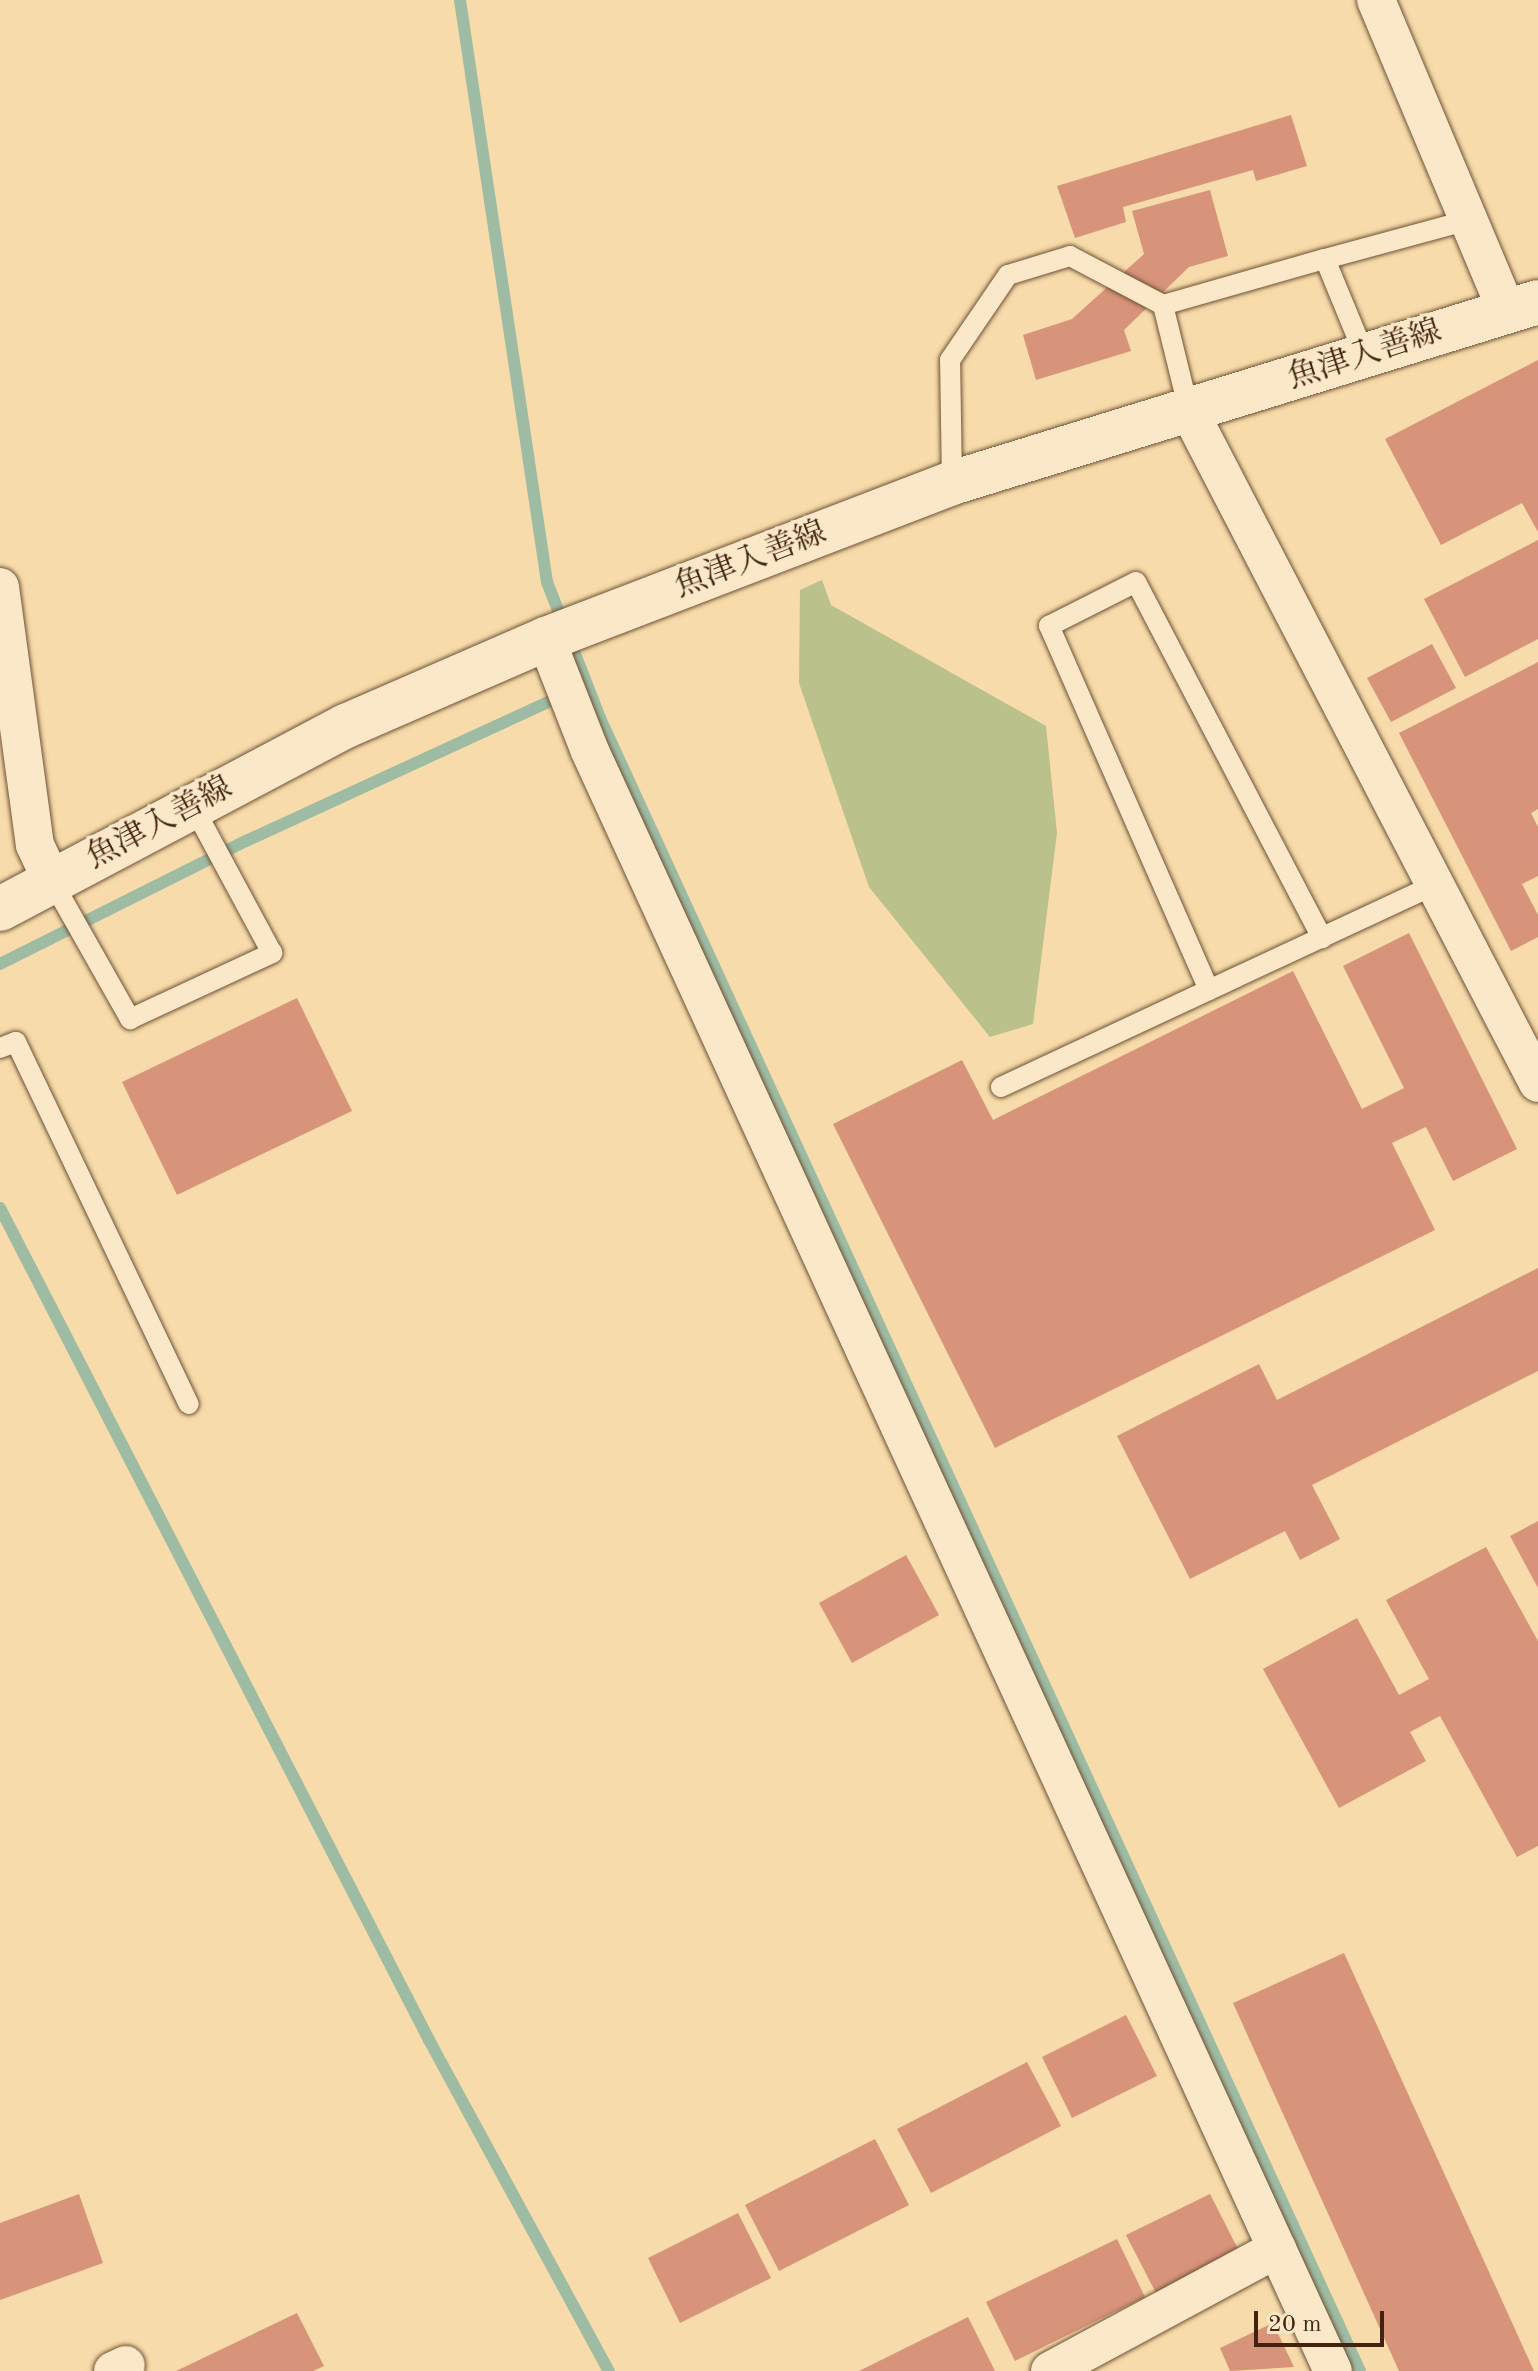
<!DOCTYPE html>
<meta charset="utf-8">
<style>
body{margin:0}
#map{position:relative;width:1538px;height:2371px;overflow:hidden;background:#f7dbaa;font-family:"Old Standard TT","Noto Serif JP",serif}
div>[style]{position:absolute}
.green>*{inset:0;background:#bac18a}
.stream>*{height:12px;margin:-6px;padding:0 6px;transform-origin:6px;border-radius:6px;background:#9ebca3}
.building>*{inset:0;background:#d7947a}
.roads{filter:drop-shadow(0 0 2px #705136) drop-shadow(0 0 2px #705136)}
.lane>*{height:20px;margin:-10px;padding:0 10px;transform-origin:10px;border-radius:10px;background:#fae8c8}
.street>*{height:38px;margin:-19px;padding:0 19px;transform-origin:19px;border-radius:19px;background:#fae8c8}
.secondary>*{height:44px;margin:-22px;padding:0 22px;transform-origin:22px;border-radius:22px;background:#fae8c8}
span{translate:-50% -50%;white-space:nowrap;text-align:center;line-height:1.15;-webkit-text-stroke:7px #fae8c8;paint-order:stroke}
.street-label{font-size:32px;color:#432310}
.scale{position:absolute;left:1254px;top:2311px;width:130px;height:36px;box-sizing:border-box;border:4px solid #432310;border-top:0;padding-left:10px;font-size:24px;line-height:28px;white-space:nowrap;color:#432310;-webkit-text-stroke:6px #fae8c8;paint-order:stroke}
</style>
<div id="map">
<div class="green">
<i style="clip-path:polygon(822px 580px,831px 605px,1046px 726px,1057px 833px,1033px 1024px,990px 1037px,869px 887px,799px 683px,800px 590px)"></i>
</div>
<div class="stream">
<i style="left:460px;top:0;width:588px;rotate:81.5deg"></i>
<i style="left:547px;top:582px;width:146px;rotate:68.7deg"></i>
<i style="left:600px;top:718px;width:1819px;rotate:65.31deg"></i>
<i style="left:0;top:964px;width:275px;rotate:-26.6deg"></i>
<i style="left:246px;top:841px;width:350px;rotate:-24.7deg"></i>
<i style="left:0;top:1208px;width:936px;rotate:62.72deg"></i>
<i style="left:429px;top:2040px;width:377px;rotate:61.5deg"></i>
</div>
<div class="building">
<i style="clip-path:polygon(1291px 115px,1307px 166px,1256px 181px,1253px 170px,1123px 207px,1126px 222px,1075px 238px,1057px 186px)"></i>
<i style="clip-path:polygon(1210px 190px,1228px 256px,1189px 267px,1124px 330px,1131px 351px,1036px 380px,1023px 335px,1072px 319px,1144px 254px,1132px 211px)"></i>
<i style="clip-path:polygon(1538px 360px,1538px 532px,1522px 503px,1441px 545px,1385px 439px)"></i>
<i style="clip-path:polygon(1538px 540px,1538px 639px,1465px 677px,1424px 599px)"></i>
<i style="clip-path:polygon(1432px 644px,1456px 688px,1391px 722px,1367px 678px)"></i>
<i style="clip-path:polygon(1538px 662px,1538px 809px,1531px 813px,1538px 827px,1538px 876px,1522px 884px,1538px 915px,1538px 937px,1511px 951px,1399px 733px)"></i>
<i style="clip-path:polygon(1409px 933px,1517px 1149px,1453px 1181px,1426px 1127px,1392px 1143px,1435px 1230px,995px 1448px,833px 1124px,962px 1060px,993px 1120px,1293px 971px,1362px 1109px,1404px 1088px,1343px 966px)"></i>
<i style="clip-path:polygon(297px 998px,352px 1111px,177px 1195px,122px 1082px)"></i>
<i style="clip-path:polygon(1538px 1268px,1538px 1371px,1312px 1485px,1340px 1539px,1300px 1560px,1285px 1531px,1190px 1579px,1117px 1436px,1259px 1364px,1277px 1400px)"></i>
<i style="clip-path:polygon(1538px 1521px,1538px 1588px,1510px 1536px)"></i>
<i style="clip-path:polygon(1486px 1547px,1538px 1641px,1538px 1846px,1517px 1857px,1440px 1716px,1410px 1732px,1426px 1761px,1339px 1808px,1263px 1669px,1357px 1618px,1399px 1695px,1429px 1679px,1386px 1600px)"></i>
<i style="clip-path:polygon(906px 1555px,939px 1615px,852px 1663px,819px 1603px)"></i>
<i style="clip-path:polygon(1344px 1953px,1534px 2371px,1399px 2371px,1233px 2003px)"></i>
<i style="clip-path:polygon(1126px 2015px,1157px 2076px,1072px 2118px,1042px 2057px)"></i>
<i style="clip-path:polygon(1027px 2062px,1061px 2126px,931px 2193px,897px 2129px)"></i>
<i style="clip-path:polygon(875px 2139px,909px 2205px,779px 2271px,745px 2205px)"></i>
<i style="clip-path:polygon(79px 2194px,103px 2263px,0 2300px,0 2223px)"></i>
<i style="clip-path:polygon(1210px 2194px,1239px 2251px,1156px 2293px,1126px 2235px)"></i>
<i style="clip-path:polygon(738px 2213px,771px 2278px,680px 2323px,648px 2258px)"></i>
<i style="clip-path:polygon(1117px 2239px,1145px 2297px,1015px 2361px,986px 2302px)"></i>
<i style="clip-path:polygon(297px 2313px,324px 2366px,313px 2371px,176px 2371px)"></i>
<i style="clip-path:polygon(968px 2317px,995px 2371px,859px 2371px)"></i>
<i style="clip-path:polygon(1273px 2323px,1294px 2367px,1230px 2371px,1220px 2348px)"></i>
</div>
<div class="roads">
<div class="lane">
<i style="left:1325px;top:259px;width:149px;rotate:-15.2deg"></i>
<i style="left:1163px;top:305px;width:168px;rotate:-15.9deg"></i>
<i style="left:1325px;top:259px;width:105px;rotate:67.6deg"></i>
<i style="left:952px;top:483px;width:123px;rotate:-90.9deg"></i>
<i style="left:950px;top:360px;width:103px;rotate:-55.7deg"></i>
<i style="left:1008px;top:275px;width:65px;rotate:-17deg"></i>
<i style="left:1070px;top:256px;width:105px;rotate:27.8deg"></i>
<i style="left:1163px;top:305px;width:109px;rotate:76.2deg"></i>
<i style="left:52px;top:881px;width:159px;rotate:60.5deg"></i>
<i style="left:130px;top:1019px;width:157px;rotate:-24.9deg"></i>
<i style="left:272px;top:953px;width:167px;rotate:-118.3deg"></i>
<i style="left:1209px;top:990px;width:398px;rotate:-113.7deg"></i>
<i style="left:1049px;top:626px;width:97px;rotate:-26.8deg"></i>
<i style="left:1136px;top:582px;width:402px;rotate:62.4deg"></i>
<i style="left:0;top:1048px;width:17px;rotate:-21deg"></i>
<i style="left:16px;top:1042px;width:401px;rotate:64.5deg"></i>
<i style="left:1001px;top:1087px;width:479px;rotate:-25deg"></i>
</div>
<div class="street">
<i style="left:1376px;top:0;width:337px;rotate:67.2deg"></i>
<i style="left:1189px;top:411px;width:757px;rotate:62.56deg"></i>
<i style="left:0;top:587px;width:260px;rotate:82.3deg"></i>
<i style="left:35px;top:845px;width:40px;rotate:65deg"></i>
<i style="left:546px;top:639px;width:118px;rotate:68.6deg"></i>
<i style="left:589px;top:749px;width:1784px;rotate:65.36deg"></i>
<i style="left:113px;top:2371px;width:14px;rotate:-25deg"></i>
<i style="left:1050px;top:2371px;width:258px;rotate:-28.3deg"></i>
</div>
<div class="secondary">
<i style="left:0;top:909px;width:391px;rotate:-27.9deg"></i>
<i style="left:346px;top:726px;width:218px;rotate:-23.5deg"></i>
<i style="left:546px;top:639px;width:435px;rotate:-21deg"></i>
<i style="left:952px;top:483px;width:613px;rotate:-17.16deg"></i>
</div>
</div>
<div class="street-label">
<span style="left:1365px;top:356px;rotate:-18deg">魚津入善線</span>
<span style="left:751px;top:561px;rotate:-21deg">魚津入善線</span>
<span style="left:160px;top:824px;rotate:-28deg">魚津入善線</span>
</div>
<div class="scale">20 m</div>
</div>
